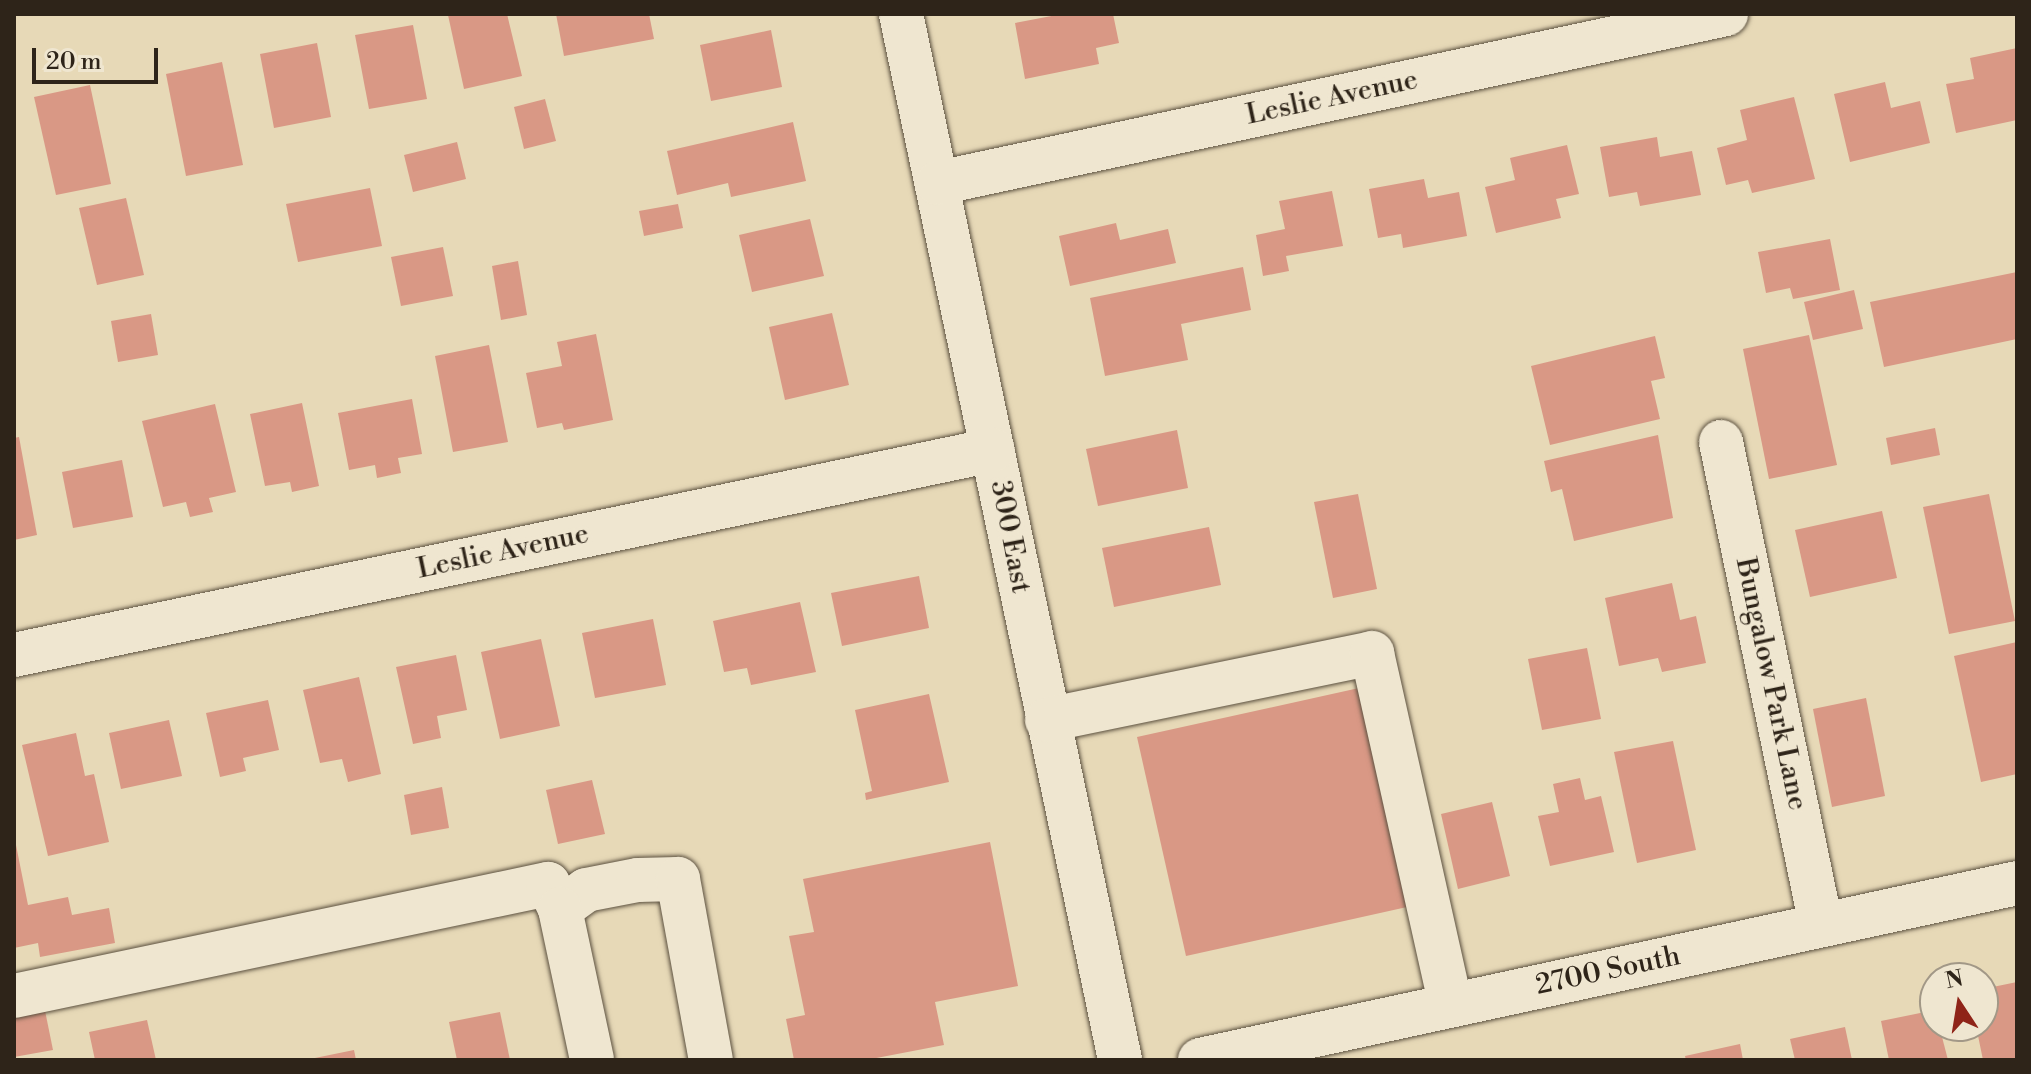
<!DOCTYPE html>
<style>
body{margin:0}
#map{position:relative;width:2031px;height:1074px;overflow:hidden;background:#e7d9b7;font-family:"Libre Bodoni",serif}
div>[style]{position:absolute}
.building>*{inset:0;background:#d99885}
.roads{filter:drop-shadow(0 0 2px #5c5140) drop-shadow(0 0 2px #5c5140)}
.minor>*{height:44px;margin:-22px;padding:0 22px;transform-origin:22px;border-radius:22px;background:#efe6d0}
span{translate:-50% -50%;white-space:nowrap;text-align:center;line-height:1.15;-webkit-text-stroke:8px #efe6d0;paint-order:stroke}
.street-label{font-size:28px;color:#2e2419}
.frame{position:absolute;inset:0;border:16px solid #2e2419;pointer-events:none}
.north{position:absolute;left:1919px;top:962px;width:80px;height:80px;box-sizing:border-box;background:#efe6d0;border:2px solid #a29887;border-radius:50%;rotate:348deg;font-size:22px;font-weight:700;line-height:32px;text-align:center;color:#2e2419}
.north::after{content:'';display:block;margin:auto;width:28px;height:36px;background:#8f2418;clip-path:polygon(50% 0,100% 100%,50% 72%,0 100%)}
.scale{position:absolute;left:32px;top:48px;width:126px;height:36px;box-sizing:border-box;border:4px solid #2e2419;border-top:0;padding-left:10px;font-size:24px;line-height:28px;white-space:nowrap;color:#2e2419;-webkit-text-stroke:6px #efe6d0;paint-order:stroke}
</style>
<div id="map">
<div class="building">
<i style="clip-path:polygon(507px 14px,522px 76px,464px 89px,448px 15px)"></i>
<i style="clip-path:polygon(556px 14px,649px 14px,654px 39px,564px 56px)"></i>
<i style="clip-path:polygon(1062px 14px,1113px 14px,1119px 43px,1096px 48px,1099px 64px,1025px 79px,1015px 23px)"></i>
<i style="clip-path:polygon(413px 25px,427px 99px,369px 109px,355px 35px)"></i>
<i style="clip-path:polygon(771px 30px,782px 87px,711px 101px,700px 45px)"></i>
<i style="clip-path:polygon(317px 43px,331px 117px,274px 128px,260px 54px)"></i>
<i style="clip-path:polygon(2017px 48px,2017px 120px,1956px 133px,1946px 84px,1974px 79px,1970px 58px)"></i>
<i style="clip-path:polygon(222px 62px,243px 165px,186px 176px,166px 74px)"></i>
<i style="clip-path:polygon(1885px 82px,1891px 108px,1920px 101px,1930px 143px,1850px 162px,1834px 94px)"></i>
<i style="clip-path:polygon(90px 85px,111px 184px,56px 195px,34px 97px)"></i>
<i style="clip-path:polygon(1794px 97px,1815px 179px,1752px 193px,1748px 180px,1726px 185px,1717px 148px,1747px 140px,1740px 110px)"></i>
<i style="clip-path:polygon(545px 99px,556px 141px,524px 149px,514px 107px)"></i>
<i style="clip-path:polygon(793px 122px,806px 181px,731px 197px,728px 183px,677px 195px,667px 151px)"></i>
<i style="clip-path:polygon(1657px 137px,1660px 157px,1692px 151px,1701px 195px,1640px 206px,1637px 192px,1609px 197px,1600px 147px)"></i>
<i style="clip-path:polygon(457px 142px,466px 179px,413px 192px,404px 155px)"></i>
<i style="clip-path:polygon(1567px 145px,1579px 194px,1556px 199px,1561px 218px,1496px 233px,1485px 187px,1515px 180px,1510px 158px)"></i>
<i style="clip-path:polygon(1424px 179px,1428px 198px,1459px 192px,1467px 236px,1403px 248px,1401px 234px,1378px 238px,1369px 189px)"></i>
<i style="clip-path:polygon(370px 188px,382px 246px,298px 262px,286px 204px)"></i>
<i style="clip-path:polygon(1332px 191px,1343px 246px,1286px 256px,1289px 271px,1263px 276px,1256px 235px,1285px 229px,1279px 201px)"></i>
<i style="clip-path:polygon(126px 198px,144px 275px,97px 285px,79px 208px)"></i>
<i style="clip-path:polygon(678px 204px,683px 228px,644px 236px,639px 211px)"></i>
<i style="clip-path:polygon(810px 219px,824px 276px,752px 292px,739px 235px)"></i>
<i style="clip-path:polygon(1116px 223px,1120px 240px,1168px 229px,1176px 263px,1070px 286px,1059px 236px)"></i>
<i style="clip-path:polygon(1830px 239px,1840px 290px,1793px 299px,1790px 288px,1766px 293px,1758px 252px)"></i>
<i style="clip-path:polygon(443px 247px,453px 296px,401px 306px,391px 257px)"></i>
<i style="clip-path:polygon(518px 261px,527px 315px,501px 320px,492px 266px)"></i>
<i style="clip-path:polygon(1243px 267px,1251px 310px,1181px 324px,1188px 360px,1105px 376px,1090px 298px)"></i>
<i style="clip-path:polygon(2017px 272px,2017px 339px,1884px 367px,1870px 302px)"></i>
<i style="clip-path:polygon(1854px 290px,1863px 329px,1813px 340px,1804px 302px)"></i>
<i style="clip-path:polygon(832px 313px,849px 385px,785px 400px,769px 327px)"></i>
<i style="clip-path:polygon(151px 314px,158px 355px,118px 362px,111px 321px)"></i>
<i style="clip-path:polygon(596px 334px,613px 420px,564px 430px,562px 423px,537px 428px,526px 373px,562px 366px,557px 342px)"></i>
<i style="clip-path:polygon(1809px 335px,1837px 465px,1769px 479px,1743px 349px)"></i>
<i style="clip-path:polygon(1655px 336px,1665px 378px,1651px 381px,1660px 419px,1550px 445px,1531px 366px)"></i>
<i style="clip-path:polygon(489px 345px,508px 442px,453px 452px,435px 356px)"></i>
<i style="clip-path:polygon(412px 399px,422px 454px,398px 458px,401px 473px,377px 478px,375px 465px,349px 470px,338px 413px)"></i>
<i style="clip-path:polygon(302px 403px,319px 486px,292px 492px,290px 482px,265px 486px,250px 414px)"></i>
<i style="clip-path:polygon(215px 404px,236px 492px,209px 498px,213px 512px,190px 517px,186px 502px,163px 507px,142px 421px)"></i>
<i style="clip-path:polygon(1935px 428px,1940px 455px,1891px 465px,1886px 438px)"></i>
<i style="clip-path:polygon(1177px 430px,1188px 488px,1098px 506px,1086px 449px)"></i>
<i style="clip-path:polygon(1658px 435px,1673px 518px,1574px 541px,1562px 489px,1551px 492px,1544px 461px)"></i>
<i style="clip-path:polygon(19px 437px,37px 535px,14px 540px,14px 438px)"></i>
<i style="clip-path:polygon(122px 460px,133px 517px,73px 528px,62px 472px)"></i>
<i style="clip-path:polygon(1358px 494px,1377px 589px,1333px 598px,1314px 502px)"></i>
<i style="clip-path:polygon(1989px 494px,2015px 621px,1949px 634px,1923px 507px)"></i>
<i style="clip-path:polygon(1882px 511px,1897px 578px,1810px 597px,1795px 530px)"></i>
<i style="clip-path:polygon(1209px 527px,1221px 585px,1114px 607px,1102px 548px)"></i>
<i style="clip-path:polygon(919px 576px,929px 628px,842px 646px,831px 593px)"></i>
<i style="clip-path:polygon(1672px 583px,1680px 620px,1696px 616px,1706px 663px,1662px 672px,1658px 658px,1619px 666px,1605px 598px)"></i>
<i style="clip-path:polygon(800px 602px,816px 672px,751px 685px,747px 668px,724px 672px,713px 621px)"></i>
<i style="clip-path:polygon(653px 619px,666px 685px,595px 698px,582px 633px)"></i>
<i style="clip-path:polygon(541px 639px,560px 726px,500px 739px,481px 652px)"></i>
<i style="clip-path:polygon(2017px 642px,2017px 774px,1981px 782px,1954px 656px)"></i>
<i style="clip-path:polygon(1587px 648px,1601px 719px,1542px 730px,1528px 659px)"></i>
<i style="clip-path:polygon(456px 655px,467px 710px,437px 716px,441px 738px,413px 744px,396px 667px)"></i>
<i style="clip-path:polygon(359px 677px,381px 774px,348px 782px,342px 759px,320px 763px,303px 690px)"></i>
<i style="clip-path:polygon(1359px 688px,1407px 907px,1186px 956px,1137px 737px)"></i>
<i style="clip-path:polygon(929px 694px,949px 782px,866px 800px,865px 793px,872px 791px,855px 710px)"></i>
<i style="clip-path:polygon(1866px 698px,1885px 796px,1832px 807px,1813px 709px)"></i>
<i style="clip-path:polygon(268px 700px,279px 750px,243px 758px,246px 771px,220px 777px,206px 713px)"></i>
<i style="clip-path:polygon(169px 720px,182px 776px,121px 789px,109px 733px)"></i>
<i style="clip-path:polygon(76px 733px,85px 776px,94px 774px,109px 842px,48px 856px,22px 745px)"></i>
<i style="clip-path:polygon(1673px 741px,1696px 850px,1637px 863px,1614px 752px)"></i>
<i style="clip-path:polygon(1580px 778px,1585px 800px,1601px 796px,1614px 852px,1550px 866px,1538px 816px,1559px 812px,1553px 784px)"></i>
<i style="clip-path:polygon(592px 780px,605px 834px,558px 844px,546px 790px)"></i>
<i style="clip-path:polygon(442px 787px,449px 828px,411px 835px,404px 795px)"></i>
<i style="clip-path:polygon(1492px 802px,1510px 876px,1458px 889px,1441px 814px)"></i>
<i style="clip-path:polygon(14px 835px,28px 905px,68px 897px,72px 915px,109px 908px,115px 943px,40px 957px,38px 943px,14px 948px)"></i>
<i style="clip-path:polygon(990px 842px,1018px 986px,935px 1002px,944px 1045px,866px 1060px,794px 1060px,786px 1019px,805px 1015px,789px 936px,814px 932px,803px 879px)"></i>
<i style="clip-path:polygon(2017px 982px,2017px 1060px,1983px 1060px,1976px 1026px,1983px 1026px,1983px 989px)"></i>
<i style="clip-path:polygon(41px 991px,53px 1050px,14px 1057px,14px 996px)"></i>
<i style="clip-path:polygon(1935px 1010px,1948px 1060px,1889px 1060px,1881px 1021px)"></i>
<i style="clip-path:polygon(500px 1012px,510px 1060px,457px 1060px,449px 1022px)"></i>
<i style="clip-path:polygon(147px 1020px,156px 1060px,95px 1060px,89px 1032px)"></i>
<i style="clip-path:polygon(1845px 1027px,1852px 1060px,1795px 1060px,1790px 1039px)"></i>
<i style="clip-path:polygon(1740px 1044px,1743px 1060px,1686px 1060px,1685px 1056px)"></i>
<i style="clip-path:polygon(354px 1050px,356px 1060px,310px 1060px,310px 1059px)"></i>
</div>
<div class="roads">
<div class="minor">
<i style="left:901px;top:14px;width:1069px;rotate:78.17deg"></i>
<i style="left:938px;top:183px;width:806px;rotate:-12.1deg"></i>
<i style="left:1721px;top:442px;width:493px;rotate:78.3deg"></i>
<i style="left:14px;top:655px;width:1000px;rotate:-11.83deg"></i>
<i style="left:1047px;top:720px;width:332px;rotate:-11.6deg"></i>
<i style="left:1372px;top:653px;width:361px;rotate:77.4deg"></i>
<i style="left:560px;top:909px;width:32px;rotate:-36deg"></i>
<i style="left:586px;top:890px;width:53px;rotate:-10.9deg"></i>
<i style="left:638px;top:880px;width:40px;rotate:-1.4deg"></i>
<i style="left:678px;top:879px;width:184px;rotate:79.7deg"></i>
<i style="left:14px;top:996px;width:546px;rotate:-11.85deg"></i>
<i style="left:548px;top:884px;width:28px;rotate:64deg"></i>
<i style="left:560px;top:909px;width:154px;rotate:78deg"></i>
<i style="left:1200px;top:1060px;width:836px;rotate:-12.22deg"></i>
</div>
</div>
<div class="street-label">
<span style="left:1332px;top:98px;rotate:-12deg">Leslie Avenue</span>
<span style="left:1010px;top:537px;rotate:79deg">300 East</span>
<span style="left:503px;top:552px;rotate:-12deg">Leslie Avenue</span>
<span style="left:1771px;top:684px;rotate:78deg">Bungalow Park Lane</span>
<span style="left:1608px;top:971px;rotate:-12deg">2700 South</span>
</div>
<div class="frame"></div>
<div class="north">N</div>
<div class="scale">20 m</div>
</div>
